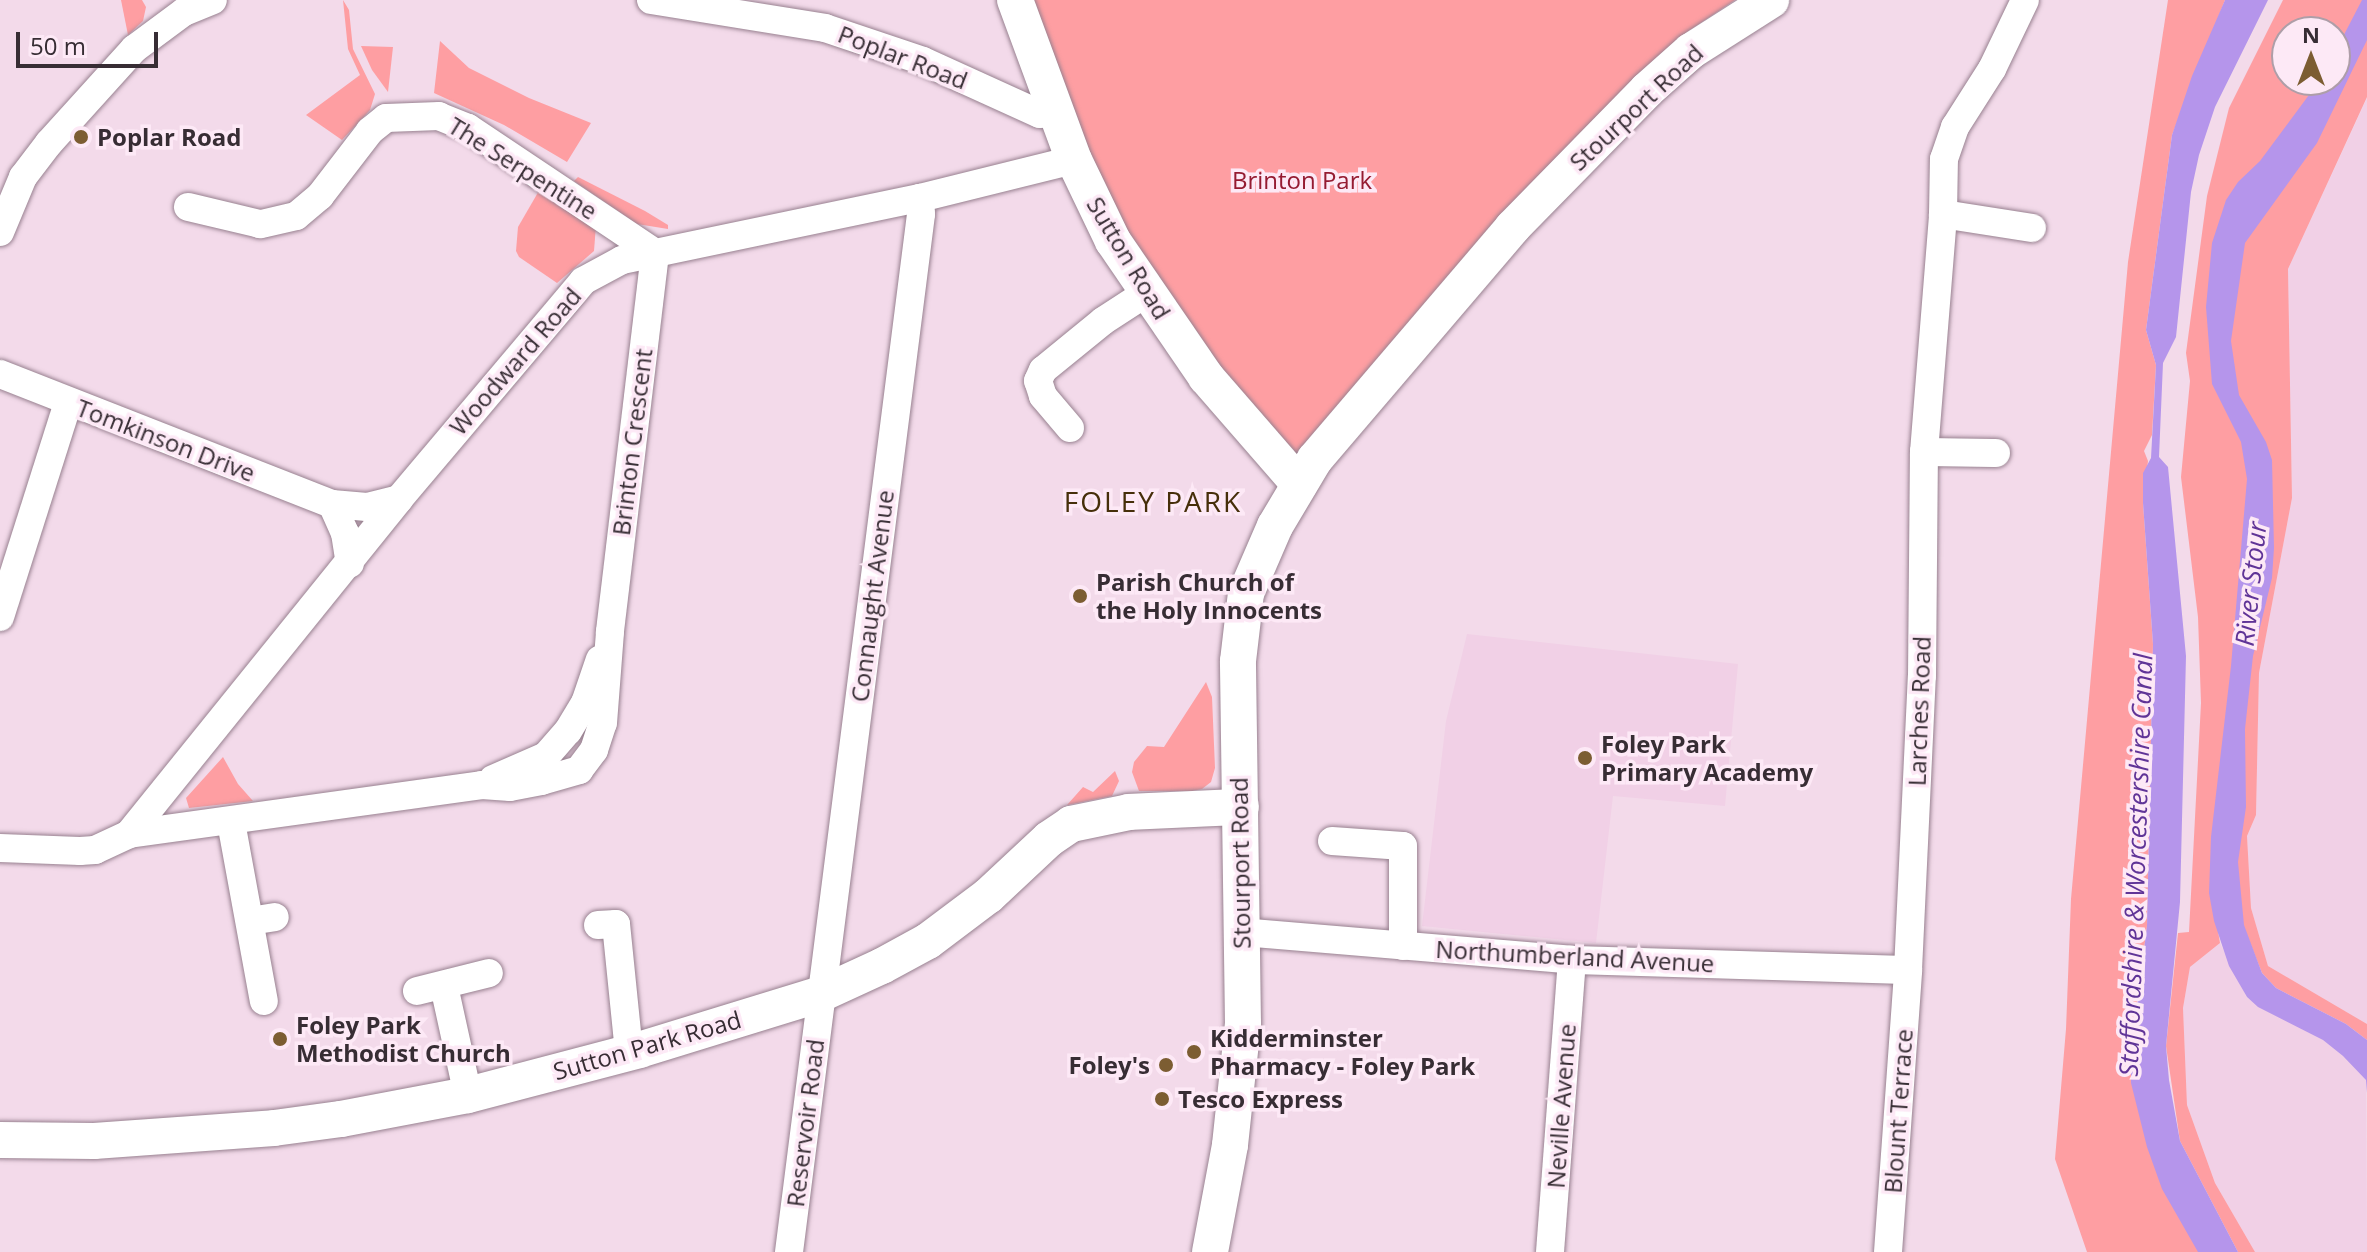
<!DOCTYPE html>
<style>
body{margin:0}
#map{position:relative;width:2367px;height:1252px;overflow:hidden;background:#f3daea;font-family:"Open Sans",sans-serif}
div>[style]{position:absolute}
.built>*{inset:0;background:#f1d0e6}
.green>*{inset:0;background:#fe9ea2}
.water>*{inset:0;background:#b595eb}
.roads{filter:drop-shadow(0 0 2px #988190) drop-shadow(0 0 2px #988190)}
.minor>*{height:28px;margin:-14px;padding:0 14px;transform-origin:14px;border-radius:14px;background:#fff}
.major>*{height:36px;margin:-18px;padding:0 18px;transform-origin:18px;border-radius:18px;background:#fff}
.dots>*{width:22px;height:22px;translate:-50% -50%;box-sizing:border-box;border:4px solid #fde9f6;border-radius:50%}
span{translate:-50% -50%;white-space:nowrap;text-align:center;line-height:1.15;-webkit-text-stroke:7px #fde9f6;paint-order:stroke}
.street-label{font-size:24px;color:#372d34}
.poi-label{font-size:24px;color:#372d34;font-weight:700}
.left{translate:0 -50%;text-align:left}
.right{translate:-100% -50%;text-align:right}
.park-label{font-size:24px;color:#951b32}
.water-label{font-size:26px;color:#603497;font-style:italic}
.quarter-label{font-size:28px;color:#462f0a;letter-spacing:2px}
.north{position:absolute;left:2271px;top:16px;width:80px;height:80px;box-sizing:border-box;background:#fde9f6;border:2px solid #ae9ea8;border-radius:50%;rotate:0deg;font-size:22px;font-weight:700;line-height:32px;text-align:center;color:#372d34}
.north::after{content:'';display:block;margin:auto;width:28px;height:36px;background:#7c5d32;clip-path:polygon(50% 0,100% 100%,50% 72%,0 100%)}
.scale{position:absolute;left:16px;top:32px;width:142px;height:36px;box-sizing:border-box;border:4px solid #372d34;border-top:0;padding-left:10px;font-size:24px;line-height:28px;white-space:nowrap;color:#372d34;-webkit-text-stroke:6px #fde9f6;paint-order:stroke}
</style>
<div id="map">
<div class="built">
<i style="clip-path:polygon(2367px 98px,2367px 1024px,2268px 966px,2251px 908px,2247px 836px,2256px 815px,2259px 673px,2292px 498px,2288px 269px)"></i>
<i style="clip-path:polygon(1467px 634px,1738px 664px,1725px 806px,1613px 796px,1596px 943px,1422px 926px,1446px 721px)"></i>
<i style="clip-path:polygon(2220px 943px,2247px 998px,2323px 1040px,2358px 1068px,2366px 1080px,2367px 1252px,2255px 1252px,2215px 1183px,2187px 1105px,2183px 1008px,2190px 967px)"></i>
</div>
<div class="green">
<i style="clip-path:polygon(121px 0,142px 0,146px 7px,143px 21px,128px 35px)"></i>
<i style="clip-path:polygon(343px 0,349px 10px,353px 49px,375px 94px,370px 110px,342px 140px,306px 115px,360px 75px,348px 49px)"></i>
<i style="clip-path:polygon(1021px 0,1735px 0,1687px 32px,1506px 221px,1290px 470px,1121px 234px)"></i>
<i style="clip-path:polygon(2168px 0,2225px 0,2172px 135px,2146px 330px,2156px 365px,2152px 435px,2144px 451px,2148px 461px,2143px 503px,2153px 644px,2147px 926px,2134px 1027px,2220px 1252px,2087px 1252px,2055px 1159px,2066px 1029px,2071px 899px,2128px 262px)"></i>
<i style="clip-path:polygon(evenodd,2283px 0,2367px 0,2367px 97px,2288px 269px,2292px 498px,2259px 673px,2256px 815px,2247px 836px,2251px 908px,2268px 966px,2367px 1024px,2367px 1040px,2346px 1024px,2276px 988px,2262px 973px,2245px 930px,2218px 931px,2220px 943px,2190px 967px,2183px 1008px,2187px 1105px,2215px 1183px,2255px 1252px,2238px 1252px,2180px 1141px,2166px 1046px,2178px 933px,2189px 932px,2201px 703px,2198px 617px,2181px 477px,2190px 381px,2186px 353px,2207px 196px,2229px 108px,2283px 0,2287px 32px,2335px 32px,2335px 80px,2287px 80px,2287px 32px)"></i>
<i style="clip-path:polygon(440px 41px,469px 68px,529px 98px,591px 123px,567px 162px,504px 125px,434px 93px)"></i>
<i style="clip-path:polygon(361px 46px,393px 47px,388px 92px,372px 70px)"></i>
<i style="clip-path:polygon(578px 177px,645px 211px,668px 225px,668px 229px,637px 224px,574px 181px)"></i>
<i style="clip-path:polygon(540px 189px,596px 225px,594px 251px,557px 283px,519px 257px,516px 251px,518px 227px)"></i>
<i style="clip-path:polygon(1206px 682px,1212px 697px,1215px 768px,1211px 782px,1202px 789px,1192px 791px,1139px 791px,1132px 772px,1134px 762px,1147px 746px,1164px 747px)"></i>
<i style="clip-path:polygon(223px 757px,238px 784px,253px 801px,189px 808px,186px 798px)"></i>
<i style="clip-path:polygon(1115px 771px,1119px 781px,1112px 796px,1067px 805px,1083px 787px,1093px 792px)"></i>
</div>
<div class="water">
<i style="clip-path:polygon(2225px 0,2268px 0,2215px 107px,2199px 155px,2191px 192px,2176px 337px,2163px 363px,2159px 457px,2168px 467px,2186px 656px,2180px 902px,2166px 1046px,2169px 1080px,2180px 1141px,2238px 1252px,2198px 1252px,2162px 1189px,2147px 1147px,2131px 1083px,2131px 1054px,2147px 926px,2153px 644px,2143px 503px,2143px 473px,2151px 458px,2156px 365px,2146px 330px,2172px 135px,2192px 76px)"></i>
<i style="clip-path:polygon(2362px 0,2367px 0,2367px 40px,2317px 143px,2245px 243px,2231px 341px,2239px 395px,2266px 442px,2272px 460px,2274px 548px,2272px 578px,2253px 656px,2245px 729px,2246px 807px,2238px 862px,2244px 925px,2262px 973px,2276px 988px,2346px 1024px,2367px 1040px,2367px 1093px,2366px 1080px,2343px 1056px,2323px 1040px,2258px 1007px,2247px 997px,2229px 966px,2214px 921px,2209px 893px,2211px 837px,2231px 666px,2247px 479px,2241px 442px,2212px 384px,2206px 307px,2212px 243px,2226px 200px,2238px 182px,2260px 161px,2320px 80px,2335px 80px,2335px 52px)"></i>
</div>
<div class="roads">
<div class="minor">
<i style="left:651px;top:0;width:176px;rotate:9.1deg"></i>
<i style="left:825px;top:28px;width:103px;rotate:18.6deg"></i>
<i style="left:923px;top:61px;width:128px;rotate:24.4deg"></i>
<i style="left:1040px;top:114px;width:15px;rotate:-8deg"></i>
<i style="left:1943px;top:214px;width:90px;rotate:8.9deg"></i>
<i style="left:0;top:232px;width:60px;rotate:-67.3deg"></i>
<i style="left:23px;top:177px;width:43px;rotate:-52.6deg"></i>
<i style="left:49px;top:143px;width:127px;rotate:-47.9deg"></i>
<i style="left:134px;top:49px;width:62px;rotate:-36.5deg"></i>
<i style="left:184px;top:12px;width:31px;rotate:-22deg"></i>
<i style="left:0;top:374px;width:357px;rotate:21.4deg"></i>
<i style="left:332px;top:504px;width:32px;rotate:66deg"></i>
<i style="left:345px;top:533px;width:31px;rotate:81deg"></i>
<i style="left:1070px;top:428px;width:42px;rotate:-130.2deg"></i>
<i style="left:1043px;top:396px;width:16px;rotate:-108deg"></i>
<i style="left:1038px;top:381px;width:12px;rotate:-66deg"></i>
<i style="left:1043px;top:370px;width:77px;rotate:-39.2deg"></i>
<i style="left:1103px;top:321px;width:51px;rotate:-33.1deg"></i>
<i style="left:1924px;top:452px;width:72px;rotate:0.8deg"></i>
<i style="left:332px;top:504px;width:35px;rotate:5deg"></i>
<i style="left:367px;top:507px;width:33px;rotate:-14deg"></i>
<i style="left:0;top:617px;width:225px;rotate:-72.4deg"></i>
<i style="left:493px;top:779px;width:58px;rotate:-23.5deg"></i>
<i style="left:546px;top:756px;width:33px;rotate:-49deg"></i>
<i style="left:568px;top:731px;width:33px;rotate:-59deg"></i>
<i style="left:585px;top:703px;width:46px;rotate:-71.2deg"></i>
<i style="left:231px;top:822px;width:182px;rotate:79.6deg"></i>
<i style="left:129px;top:834px;width:430px;rotate:-51.1deg"></i>
<i style="left:399px;top:499px;width:285px;rotate:-49.8deg"></i>
<i style="left:583px;top:281px;width:44px;rotate:-28.3deg"></i>
<i style="left:622px;top:260px;width:304px;rotate:-11.8deg"></i>
<i style="left:920px;top:198px;width:159px;rotate:-13.9deg"></i>
<i style="left:1332px;top:841px;width:71px;rotate:4deg"></i>
<i style="left:1403px;top:846px;width:100px;rotate:90deg"></i>
<i style="left:0;top:848px;width:80px;rotate:2.1deg"></i>
<i style="left:80px;top:851px;width:15px;rotate:-4deg"></i>
<i style="left:95px;top:850px;width:38px;rotate:-25deg"></i>
<i style="left:129px;top:834px;width:356px;rotate:-7.9deg"></i>
<i style="left:482px;top:785px;width:28px;rotate:4deg"></i>
<i style="left:510px;top:787px;width:32px;rotate:-11deg"></i>
<i style="left:541px;top:781px;width:40px;rotate:-16deg"></i>
<i style="left:579px;top:770px;width:25px;rotate:-53deg"></i>
<i style="left:594px;top:750px;width:28px;rotate:-72deg"></i>
<i style="left:603px;top:723px;width:92px;rotate:-85.6deg"></i>
<i style="left:610px;top:631px;width:381px;rotate:-83.2deg"></i>
<i style="left:655px;top:253px;width:225px;rotate:-146.2deg"></i>
<i style="left:468px;top:128px;width:31px;rotate:-158deg"></i>
<i style="left:439px;top:116px;width:53px;rotate:177.8deg"></i>
<i style="left:386px;top:118px;width:21px;rotate:141deg"></i>
<i style="left:370px;top:131px;width:82px;rotate:127.6deg"></i>
<i style="left:320px;top:196px;width:31px;rotate:140deg"></i>
<i style="left:296px;top:216px;width:37px;rotate:167deg"></i>
<i style="left:260px;top:224px;width:74px;rotate:-166.7deg"></i>
<i style="left:250px;top:921px;width:25px;rotate:-9deg"></i>
<i style="left:598px;top:925px;width:18px;rotate:-3deg"></i>
<i style="left:616px;top:924px;width:130px;rotate:84.2deg"></i>
<i style="left:1242px;top:932px;width:331px;rotate:4.8deg"></i>
<i style="left:1572px;top:960px;width:336px;rotate:1.7deg"></i>
<i style="left:444px;top:986px;width:112px;rotate:77.6deg"></i>
<i style="left:417px;top:991px;width:74px;rotate:-14deg"></i>
<i style="left:789px;top:1252px;width:1046px;rotate:-82.75deg"></i>
<i style="left:921px;top:214px;width:16px;rotate:-94deg"></i>
<i style="left:1550px;top:1252px;width:293px;rotate:-85.7deg"></i>
<i style="left:1888px;top:1252px;width:283px;rotate:-85.9deg"></i>
<i style="left:1908px;top:970px;width:294px;rotate:-87.3deg"></i>
<i style="left:1922px;top:676px;width:224px;rotate:-89.5deg"></i>
<i style="left:1924px;top:452px;width:239px;rotate:-85.4deg"></i>
<i style="left:1943px;top:214px;width:55px;rotate:-89deg"></i>
<i style="left:1944px;top:159px;width:34px;rotate:-71deg"></i>
<i style="left:1955px;top:127px;width:69px;rotate:-57.5deg"></i>
<i style="left:1992px;top:69px;width:76px;rotate:-64.4deg"></i>
</div>
<div class="major">
<i style="left:1015px;top:0;width:171px;rotate:69.8deg"></i>
<i style="left:1074px;top:160px;width:90px;rotate:64.3deg"></i>
<i style="left:1113px;top:241px;width:165px;rotate:55.6deg"></i>
<i style="left:1206px;top:377px;width:142px;rotate:49deg"></i>
<i style="left:0;top:1140px;width:94px;rotate:0.6deg"></i>
<i style="left:94px;top:1141px;width:180px;rotate:-4.1deg"></i>
<i style="left:274px;top:1128px;width:68px;rotate:-7.7deg"></i>
<i style="left:341px;top:1119px;width:129px;rotate:-10.7deg"></i>
<i style="left:468px;top:1095px;width:177px;rotate:-14.7deg"></i>
<i style="left:639px;top:1050px;width:190px;rotate:-17.1deg"></i>
<i style="left:821px;top:994px;width:67px;rotate:-24.7deg"></i>
<i style="left:882px;top:966px;width:52px;rotate:-28.5deg"></i>
<i style="left:928px;top:941px;width:75px;rotate:-36.9deg"></i>
<i style="left:988px;top:896px;width:83px;rotate:-43.1deg"></i>
<i style="left:1049px;top:839px;width:27px;rotate:-34deg"></i>
<i style="left:1071px;top:824px;width:59px;rotate:-11.7deg"></i>
<i style="left:1129px;top:812px;width:112px;rotate:-2.6deg"></i>
<i style="left:1210px;top:1252px;width:109px;rotate:-79.4deg"></i>
<i style="left:1230px;top:1145px;width:122px;rotate:-83.9deg"></i>
<i style="left:1243px;top:1024px;width:363px;rotate:-90.8deg"></i>
<i style="left:1238px;top:661px;width:68px;rotate:-83.3deg"></i>
<i style="left:1246px;top:593px;width:73px;rotate:-66.6deg"></i>
<i style="left:1275px;top:526px;width:78px;rotate:-59.2deg"></i>
<i style="left:1315px;top:459px;width:304px;rotate:-49.5deg"></i>
<i style="left:1512px;top:228px;width:193px;rotate:-45.6deg"></i>
<i style="left:1647px;top:90px;width:59px;rotate:-41.6deg"></i>
<i style="left:1691px;top:51px;width:95px;rotate:-32.5deg"></i>
</div>
</div>
<div class="dots">
<i style="left:81px;top:137px;background:#7c5d32"></i>
<i style="left:1080px;top:596px;background:#7c5d32"></i>
<i style="left:1585px;top:758px;background:#7c5d32"></i>
<i style="left:280px;top:1039px;background:#7c5d32"></i>
<i style="left:1194px;top:1052px;background:#7c5d32"></i>
<i style="left:1166px;top:1065px;background:#7c5d32"></i>
<i style="left:1162px;top:1099px;background:#7c5d32"></i>
</div>
<div class="street-label">
<span style="left:903px;top:57px;rotate:21deg">Poplar Road</span>
<span style="left:1636px;top:107px;rotate:-43deg">Stourport Road</span>
<span style="left:523px;top:168px;rotate:32deg">The Serpentine</span>
<span style="left:1129px;top:258px;rotate:59deg">Sutton Road</span>
<span style="left:515px;top:361px;rotate:-49deg">Woodward Road</span>
<span style="left:166px;top:440px;rotate:21deg">Tomkinson Drive</span>
<span style="left:632px;top:442px;rotate:-83deg">Brinton Crescent</span>
<span style="left:872px;top:596px;rotate:-83deg">Connaught Avenue</span>
<span style="left:1919px;top:711px;rotate:-88deg">Larches Road</span>
<span style="left:1240px;top:863px;rotate:-91deg">Stourport Road</span>
<span style="left:1575px;top:956px;rotate:3deg">Northumberland Avenue</span>
<span style="left:647px;top:1045px;rotate:-16deg">Sutton Park Road</span>
<span style="left:1561px;top:1106px;rotate:-86deg">Neville Avenue</span>
<span style="left:1898px;top:1111px;rotate:-86deg">Blount Terrace</span>
<span style="left:805px;top:1123px;rotate:-83deg">Reservoir Road</span>
</div>
<div class="poi-label">
<span class="left" style="left:97px;top:137px">Poplar Road</span>
<span class="left" style="left:1096px;top:596px">Parish Church of<br>the Holy Innocents</span>
<span class="left" style="left:1601px;top:758px">Foley Park<br>Primary Academy</span>
<span class="left" style="left:296px;top:1039px">Foley Park<br>Methodist Church</span>
<span class="left" style="left:1210px;top:1052px">Kidderminster<br>Pharmacy - Foley Park</span>
<span class="right" style="left:1150px;top:1065px">Foley's</span>
<span class="left" style="left:1178px;top:1099px">Tesco Express</span>
</div>
<div class="park-label">
<span style="left:1302px;top:180px">Brinton Park</span>
</div>
<div class="water-label">
<span style="left:2251px;top:584px;rotate:-84deg">River Stour</span>
<span style="left:2136px;top:865px;rotate:-88deg">Staffordshire &amp; Worcestershire Canal</span>
</div>
<div class="quarter-label">
<span style="left:1153px;top:501px">FOLEY PARK</span>
</div>
<div class="north">N</div>
<div class="scale">50 m</div>
</div>
